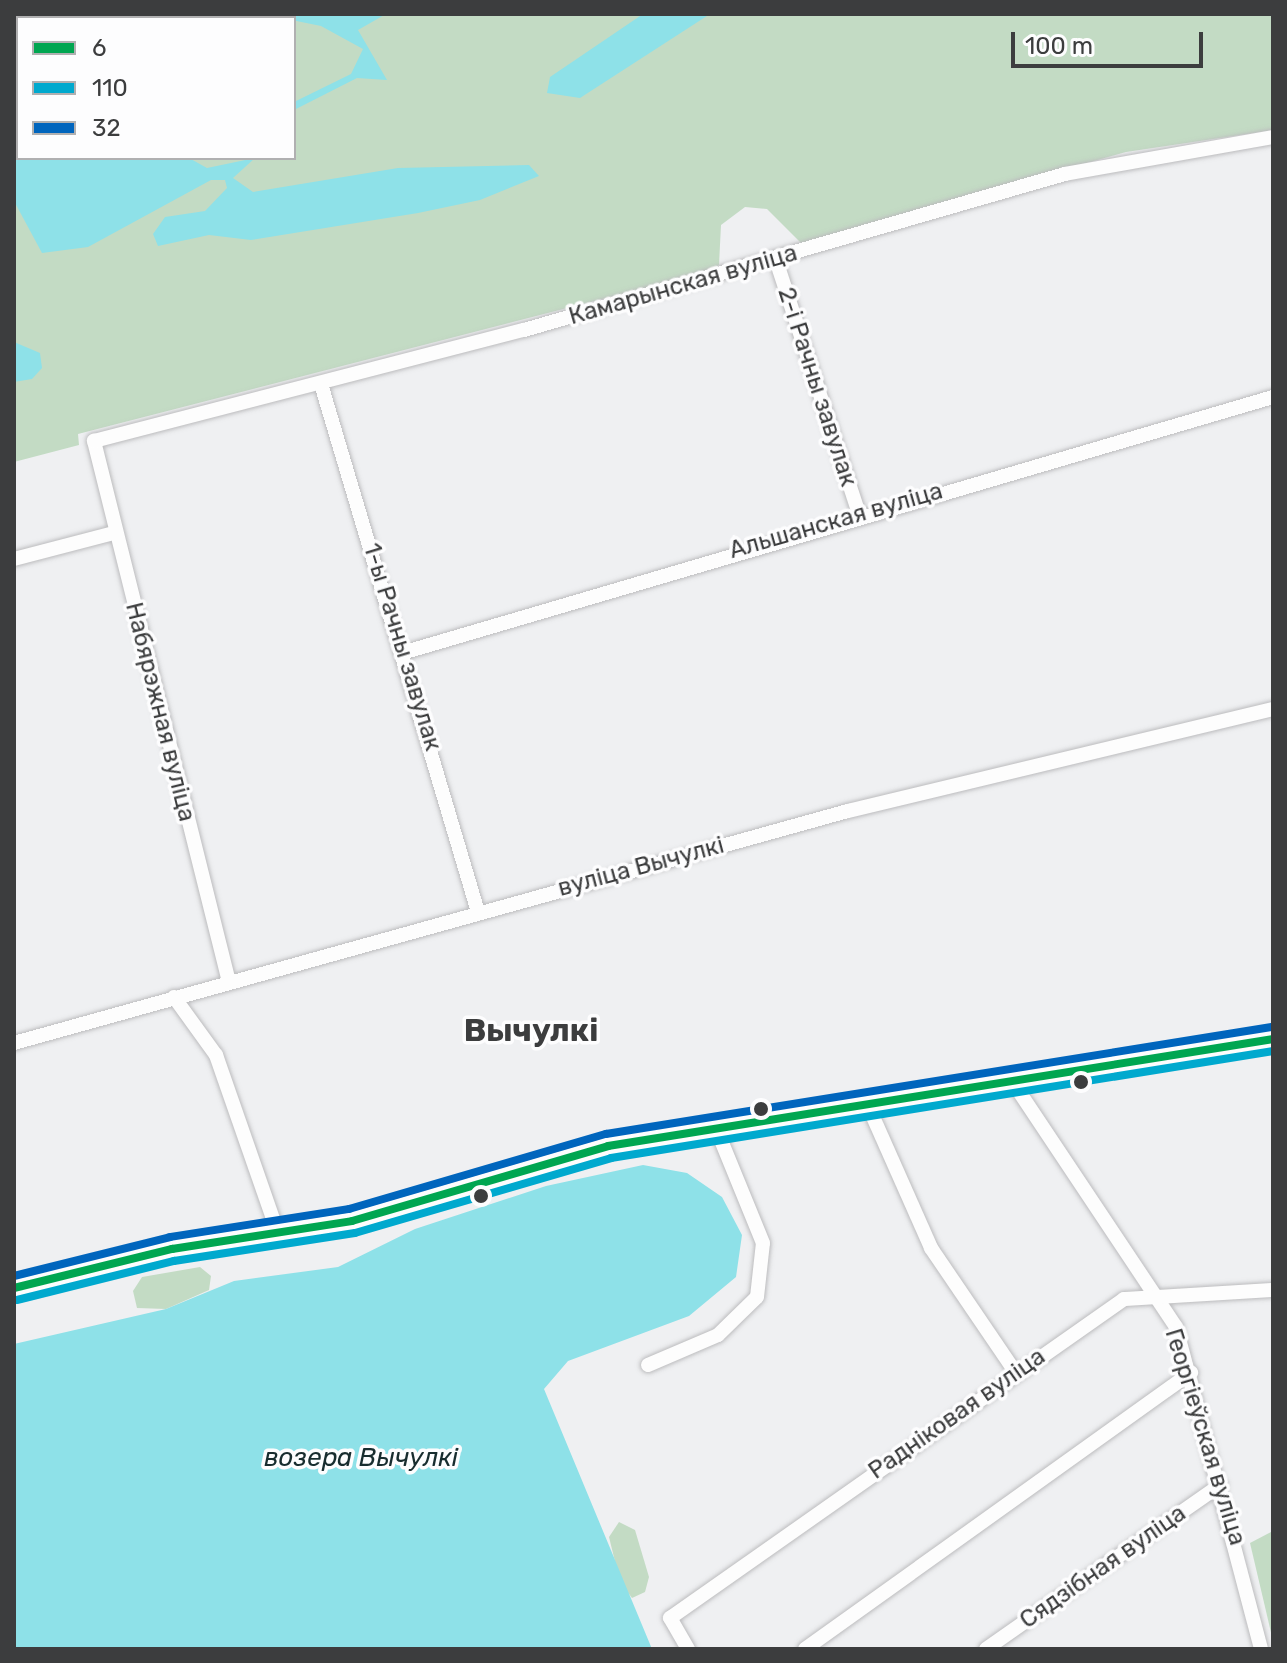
<!DOCTYPE html>
<meta charset="utf-8">
<style>
body{margin:0}
#map{position:relative;width:1287px;height:1663px;overflow:hidden;background:#eff0f2;font-family:Rubik,sans-serif}
div>[style]{position:absolute}
.green>*{inset:0;background:#c3dbc4}
.water>*{inset:0;background:#8ee1e8}
.roads{filter:drop-shadow(0 0 2px #bcbcbe) drop-shadow(0 0 2px #bcbcbe)}
.minor>*{height:14px;margin:-7px;padding:0 7px;transform-origin:7px;border-radius:7px;background:#fdfdfd}
.tertiary>*{height:18px;margin:-9px;padding:0 9px;transform-origin:9px;border-radius:9px;background:#fdfdfd}
.bus-1>*{height:8px;margin:-4px;padding:0 4px;transform-origin:4px;border-radius:4px;background:#00a651}
.bus-2>*{height:8px;margin:-4px;padding:0 4px;transform-origin:4px;border-radius:4px;background:#00a9ce}
.bus-3>*{height:8px;margin:-4px;padding:0 4px;transform-origin:4px;border-radius:4px;background:#0065bd}
.dots>*{width:22px;height:22px;translate:-50% -50%;box-sizing:border-box;border:4px solid #fdfdfe;border-radius:50%}
span{translate:-50% -50%;white-space:nowrap;text-align:center;line-height:1.15;-webkit-text-stroke:7px #fdfdfe;paint-order:stroke}
.street-label{font-size:24px;color:#3c3d3e}
.water-label{font-size:26px;color:#182d2f;font-style:italic}
.district-label{font-size:32px;color:#3c3d3e;font-weight:700}
.frame{position:absolute;inset:0;border:16px solid #3c3d3e;pointer-events:none}
.legend{position:absolute;left:16px;top:16px;width:280px;height:144px;box-sizing:border-box;background:#fdfdfe;border:2px solid #b0b0b1;margin:0;padding:10px 14px;list-style:none;font-size:24px;color:#3c3d3e}
.legend li{display:flex;align-items:center;gap:16px;height:40px}
.legend b{width:40px;border:2px solid #b0b0b1}
.scale{position:absolute;left:1011px;top:32px;width:192px;height:36px;box-sizing:border-box;border:4px solid #3c3d3e;border-top:0;padding-left:10px;font-size:24px;line-height:28px;white-space:nowrap;color:#3c3d3e;-webkit-text-stroke:6px #fdfdfe;paint-order:stroke}
</style>
<div id="map">
<div class="green">
<i style="clip-path:polygon(evenodd,14px 14px,1273px 14px,1273px 130px,1126px 152px,801px 243px,767px 209px,745px 207px,721px 225px,719px 265px,707px 272px,78px 434px,79px 445px,14px 462px,14px 14px,18px 18px,294px 18px,294px 158px,18px 158px,18px 18px)"></i>
<i style="clip-path:polygon(200px 1267px,211px 1276px,209px 1290px,166px 1309px,137px 1308px,133px 1291px,142px 1277px)"></i>
<i style="clip-path:polygon(619px 1522px,635px 1530px,649px 1577px,645px 1592px,632px 1598px,620px 1582px,609px 1537px)"></i>
<i style="clip-path:polygon(1273px 1531px,1273px 1641px,1250px 1543px)"></i>
</div>
<div class="water">
<i style="clip-path:polygon(262px 14px,386px 14px,358px 30px,387px 80px,357px 78px,294px 110px,294px 102px,351px 74px,363px 49px,321px 26px)"></i>
<i style="clip-path:polygon(643px 14px,710px 14px,580px 98px,547px 93px,550px 77px)"></i>
<i style="clip-path:polygon(18px 84px,18px 158px,189px 158px,207px 168px,255px 158px,233px 178px,253px 192px,398px 168px,529px 165px,539px 176px,480px 200px,418px 213px,251px 240px,209px 235px,158px 246px,153px 234px,165px 217px,205px 211px,227px 188px,225px 180px,211px 180px,88px 247px,42px 253px,14px 201px)"></i>
<i style="clip-path:polygon(14px 342px,40px 353px,42px 368px,32px 379px,14px 382px)"></i>
<i style="clip-path:polygon(643px 1165px,687px 1173px,722px 1197px,742px 1235px,736px 1277px,689px 1316px,568px 1361px,544px 1389px,652px 1649px,14px 1649px,14px 1344px,166px 1309px,234px 1281px,338px 1267px,415px 1229px,546px 1186px)"></i>
</div>
<div class="roads">
<div class="minor">
<i style="left:776px;top:260px;width:267px;rotate:71.9deg"></i>
<i style="left:321px;top:384px;width:551px;rotate:73.44deg"></i>
<i style="left:14px;top:559px;width:103px;rotate:-14.6deg"></i>
<i style="left:402px;top:653px;width:908px;rotate:-16.38deg"></i>
<i style="left:229px;top:982px;width:558px;rotate:-104.01deg"></i>
<i style="left:94px;top:441px;width:444px;rotate:-14.5deg"></i>
<i style="left:524px;top:330px;width:563px;rotate:-16.09deg"></i>
<i style="left:1065px;top:174px;width:211px;rotate:-10.1deg"></i>
<i style="left:174px;top:997px;width:72px;rotate:54.1deg"></i>
<i style="left:216px;top:1055px;width:192px;rotate:70.8deg"></i>
<i style="left:14px;top:1043px;width:866px;rotate:-15.55deg"></i>
<i style="left:848px;top:811px;width:437px;rotate:-13.5deg"></i>
<i style="left:1010px;top:1078px;width:299px;rotate:56.3deg"></i>
<i style="left:1176px;top:1327px;width:333px;rotate:75.2deg"></i>
<i style="left:866px;top:1101px;width:161px;rotate:66.1deg"></i>
<i style="left:931px;top:1248px;width:151px;rotate:55.8deg"></i>
<i style="left:648px;top:1365px;width:76px;rotate:-23.2deg"></i>
<i style="left:718px;top:1335px;width:54px;rotate:-44.3deg"></i>
<i style="left:757px;top:1297px;width:54px;rotate:-83.7deg"></i>
<i style="left:763px;top:1243px;width:122px;rotate:-112.2deg"></i>
<i style="left:688px;top:1649px;width:36px;rotate:-120deg"></i>
<i style="left:670px;top:1618px;width:555px;rotate:-35.09deg"></i>
<i style="left:1124px;top:1299px;width:149px;rotate:-3.5deg"></i>
<i style="left:805px;top:1649px;width:475px;rotate:-35.6deg"></i>
<i style="left:986px;top:1649px;width:286px;rotate:-35deg"></i>
</div>
<div class="tertiary">
<i style="left:14px;top:1288px;width:163px;rotate:-13.9deg"></i>
<i style="left:172px;top:1249px;width:182px;rotate:-8.8deg"></i>
<i style="left:352px;top:1221px;width:267px;rotate:-16.3deg"></i>
<i style="left:608px;top:1146px;width:674px;rotate:-9.14deg"></i>
</div>
</div>
<div class="bus-1">
<i style="left:14px;top:1288px;width:163px;rotate:-13.9deg"></i>
<i style="left:172px;top:1249px;width:182px;rotate:-8.8deg"></i>
<i style="left:352px;top:1221px;width:267px;rotate:-16.3deg"></i>
<i style="left:608px;top:1146px;width:674px;rotate:-9.14deg"></i>
</div>
<div class="bus-2">
<i style="left:17px;top:1300px;width:162px;rotate:-14deg"></i>
<i style="left:174px;top:1261px;width:183px;rotate:-8.8deg"></i>
<i style="left:355px;top:1233px;width:267px;rotate:-16.3deg"></i>
<i style="left:611px;top:1158px;width:671px;rotate:-9.18deg"></i>
</div>
<div class="bus-3">
<i style="left:14px;top:1276px;width:161px;rotate:-14deg"></i>
<i style="left:170px;top:1237px;width:181px;rotate:-8.9deg"></i>
<i style="left:349px;top:1209px;width:268px;rotate:-16.3deg"></i>
<i style="left:606px;top:1134px;width:674px;rotate:-9.14deg"></i>
</div>
<div class="dots">
<i style="left:1081px;top:1082px;background:#3c3d3e"></i>
<i style="left:761px;top:1109px;background:#3c3d3e"></i>
<i style="left:481px;top:1196px;background:#3c3d3e"></i>
</div>
<div class="street-label">
<span style="left:683px;top:285px;rotate:-16deg">Камарынская вуліца</span>
<span style="left:817px;top:387px;rotate:72deg">2-і Рачны завулак</span>
<span style="left:836px;top:521px;rotate:-16deg">Альшанская вуліца</span>
<span style="left:402px;top:647px;rotate:73deg">1-ы Рачны завулак</span>
<span style="left:160px;top:712px;rotate:76deg">Набярэжная вуліца</span>
<span style="left:641px;top:867px;rotate:-15deg">вуліца Вычулкі</span>
<span style="left:957px;top:1414px;rotate:-35deg">Радніковая вуліца</span>
<span style="left:1205px;top:1437px;rotate:73deg">Георгіеўская вуліца</span>
<span style="left:1103px;top:1567px;rotate:-35deg">Сядзібная вуліца</span>
</div>
<div class="water-label">
<span style="left:361px;top:1458px">возера Вычулкі</span>
</div>
<div class="district-label">
<span style="left:531px;top:1030px">Вычулкі</span>
</div>
<div class="frame"></div>
<ul class="legend">
<li><b style="height:10px;background:#00a651"></b>6</li>
<li><b style="height:10px;background:#00a9ce"></b>110</li>
<li><b style="height:10px;background:#0065bd"></b>32</li>
</ul>
<div class="scale">100 m</div>
</div>
